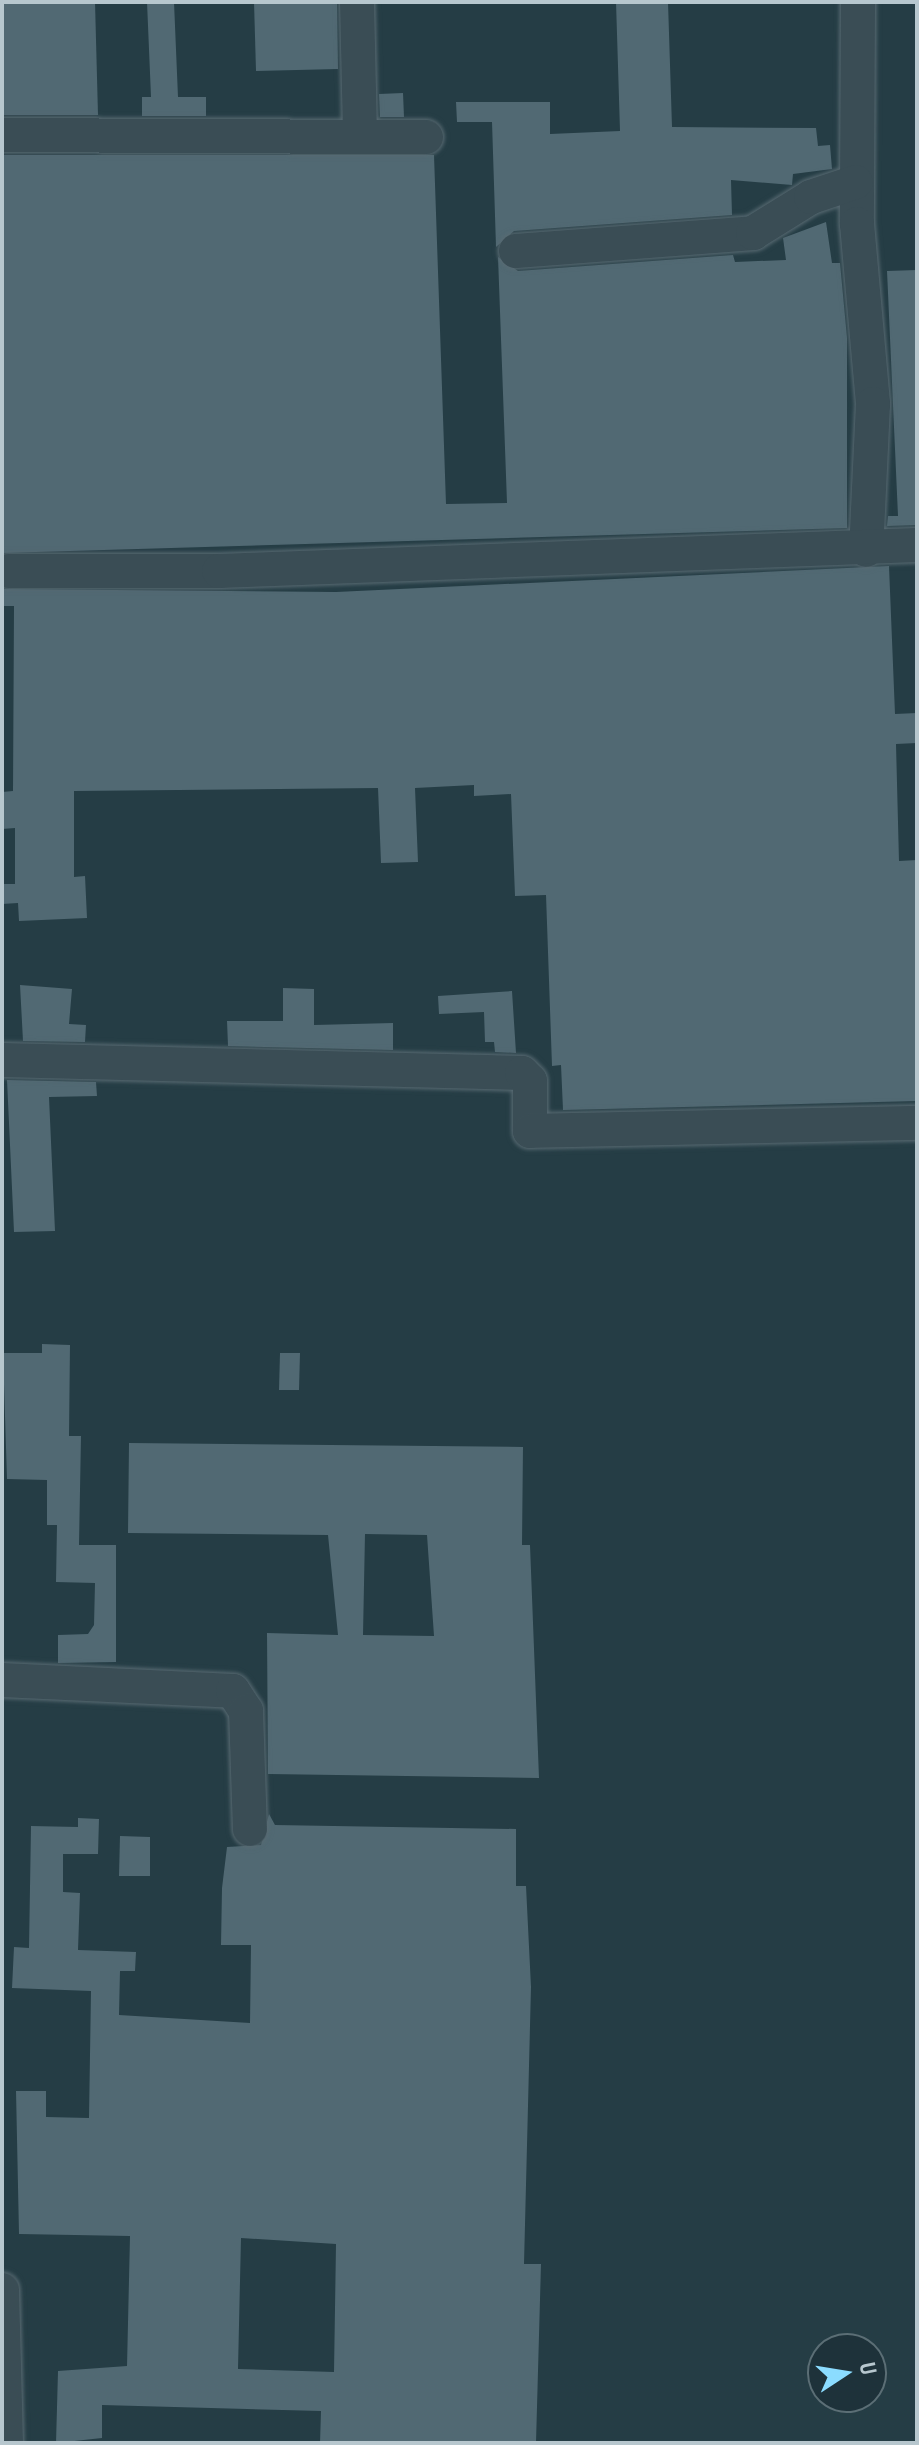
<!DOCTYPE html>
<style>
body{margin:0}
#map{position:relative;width:919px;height:2445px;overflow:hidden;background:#253d45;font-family:"PT Sans Narrow",sans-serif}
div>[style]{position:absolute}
.building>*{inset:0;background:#516973}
.roads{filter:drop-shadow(0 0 2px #586a72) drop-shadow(0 0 2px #586a72)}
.minor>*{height:34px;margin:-17px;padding:0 17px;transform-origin:17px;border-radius:17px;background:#3a4d55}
span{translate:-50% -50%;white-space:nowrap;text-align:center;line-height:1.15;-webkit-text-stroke:6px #1e323a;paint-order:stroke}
.frame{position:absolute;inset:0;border:4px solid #b7c7ce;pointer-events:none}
.north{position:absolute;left:807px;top:2333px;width:80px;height:80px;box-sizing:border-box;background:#1e323a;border:2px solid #5b6e75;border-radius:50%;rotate:78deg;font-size:22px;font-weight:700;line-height:32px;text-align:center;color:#b7c7ce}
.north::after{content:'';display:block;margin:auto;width:28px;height:36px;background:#8bdcff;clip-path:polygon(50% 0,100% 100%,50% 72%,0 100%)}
</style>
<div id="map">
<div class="building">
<i style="clip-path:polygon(2px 2px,95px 2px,98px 115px,2px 115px)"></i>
<i style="clip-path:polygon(147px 2px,174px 2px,178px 97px,206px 97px,206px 116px,142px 116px,142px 97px,151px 97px)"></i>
<i style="clip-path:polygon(254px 2px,337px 2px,338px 69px,256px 71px)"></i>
<i style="clip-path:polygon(616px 2px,668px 2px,672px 127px,816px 128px,818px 146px,830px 145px,832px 169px,793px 174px,792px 185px,731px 180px,732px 215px,514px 231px,496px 247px,492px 122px,457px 122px,456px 102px,550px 102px,550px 134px,620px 131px)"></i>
<i style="clip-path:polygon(403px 93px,404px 117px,380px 117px,379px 94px)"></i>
<i style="clip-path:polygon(2px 155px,434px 155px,446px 504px,507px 503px,498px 257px,518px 271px,733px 255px,735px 262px,786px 260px,783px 238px,826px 222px,832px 263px,840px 263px,847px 338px,847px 528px,2px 553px)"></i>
<i style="clip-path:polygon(917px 270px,917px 525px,887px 526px,888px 516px,898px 516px,887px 271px)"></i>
<i style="clip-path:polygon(889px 566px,895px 714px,917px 713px,917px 743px,896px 744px,899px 861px,917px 860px,917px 1101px,563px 1110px,561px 1065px,552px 1066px,546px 895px,515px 896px,511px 794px,474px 796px,474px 785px,415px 788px,418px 862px,381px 863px,378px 788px,74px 791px,74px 877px,85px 876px,87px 918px,19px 921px,18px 903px,2px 904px,2px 884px,15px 884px,15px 828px,2px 829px,2px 792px,13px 791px,14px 606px,2px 606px,2px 589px,336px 592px)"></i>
<i style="clip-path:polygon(20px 985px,72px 989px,69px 1024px,86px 1025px,85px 1042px,23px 1041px)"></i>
<i style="clip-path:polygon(283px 988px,314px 989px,314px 1025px,393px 1023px,393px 1050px,228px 1046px,227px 1021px,283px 1021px)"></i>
<i style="clip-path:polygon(512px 991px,516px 1053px,495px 1052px,494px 1042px,485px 1042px,484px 1012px,439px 1014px,438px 996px)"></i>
<i style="clip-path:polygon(7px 1080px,96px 1082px,97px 1096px,49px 1097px,55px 1231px,14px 1232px)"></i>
<i style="clip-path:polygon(42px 1344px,70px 1345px,69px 1436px,81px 1436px,79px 1545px,116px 1545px,116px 1662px,58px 1663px,58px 1635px,88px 1634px,94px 1625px,95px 1583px,56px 1582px,57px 1525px,47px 1525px,47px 1480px,7px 1479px,3px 1353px,42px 1353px)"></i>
<i style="clip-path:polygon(280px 1353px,300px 1353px,299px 1390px,279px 1390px)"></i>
<i style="clip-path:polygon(evenodd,129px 1443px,523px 1447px,522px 1545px,530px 1545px,539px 1778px,268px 1774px,267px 1633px,338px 1635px,328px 1535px,128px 1533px,129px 1443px,365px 1534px,427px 1535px,434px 1636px,363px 1635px,365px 1534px)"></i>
<i style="clip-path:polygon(evenodd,269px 1814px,275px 1825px,516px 1829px,516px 1886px,526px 1886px,531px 1987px,524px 2264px,541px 2264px,536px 2443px,320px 2443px,321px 2411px,102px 2405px,102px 2438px,56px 2443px,58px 2371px,127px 2366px,130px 2236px,19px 2234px,16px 2091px,46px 2091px,46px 2117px,89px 2118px,91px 1991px,12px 1988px,14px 1947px,29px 1948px,31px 1826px,78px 1827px,78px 1818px,99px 1819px,98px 1854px,63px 1854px,63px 1892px,80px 1893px,78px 1950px,136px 1952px,135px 1971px,120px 1971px,119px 2015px,250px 2023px,251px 1945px,221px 1945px,222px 1888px,227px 1847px,261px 1845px,269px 1814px,241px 2238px,336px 2244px,334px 2372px,238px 2369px,241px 2238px)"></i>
<i style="clip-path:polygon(120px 1836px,150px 1837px,150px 1876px,119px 1876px)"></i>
</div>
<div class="roads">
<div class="minor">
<i style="left:357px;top:2px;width:133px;rotate:88.7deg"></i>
<i style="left:858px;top:2px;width:222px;rotate:90.3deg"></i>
<i style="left:857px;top:224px;width:181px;rotate:84.9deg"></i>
<i style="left:873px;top:404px;width:146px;rotate:92.7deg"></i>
<i style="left:2px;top:135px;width:424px;rotate:0.3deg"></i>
<i style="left:516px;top:251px;width:238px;rotate:-4.3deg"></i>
<i style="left:753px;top:233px;width:68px;rotate:-31.8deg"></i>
<i style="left:811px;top:197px;width:47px;rotate:-18.4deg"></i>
<i style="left:9px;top:571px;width:210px"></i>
<i style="left:219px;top:571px;width:698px;rotate:-2.13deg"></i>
<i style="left:2px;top:1060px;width:520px;rotate:1.43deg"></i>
<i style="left:522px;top:1073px;width:11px;rotate:45deg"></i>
<i style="left:530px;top:1081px;width:50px;rotate:90deg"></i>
<i style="left:530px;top:1131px;width:387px;rotate:-1.2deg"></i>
<i style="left:2px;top:1680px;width:231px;rotate:2.7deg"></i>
<i style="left:233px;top:1691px;width:24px;rotate:57deg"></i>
<i style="left:246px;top:1711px;width:118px;rotate:88.1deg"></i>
<i style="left:2px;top:2290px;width:153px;rotate:88.5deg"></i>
</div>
</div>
<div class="frame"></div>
<div class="north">U</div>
</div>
